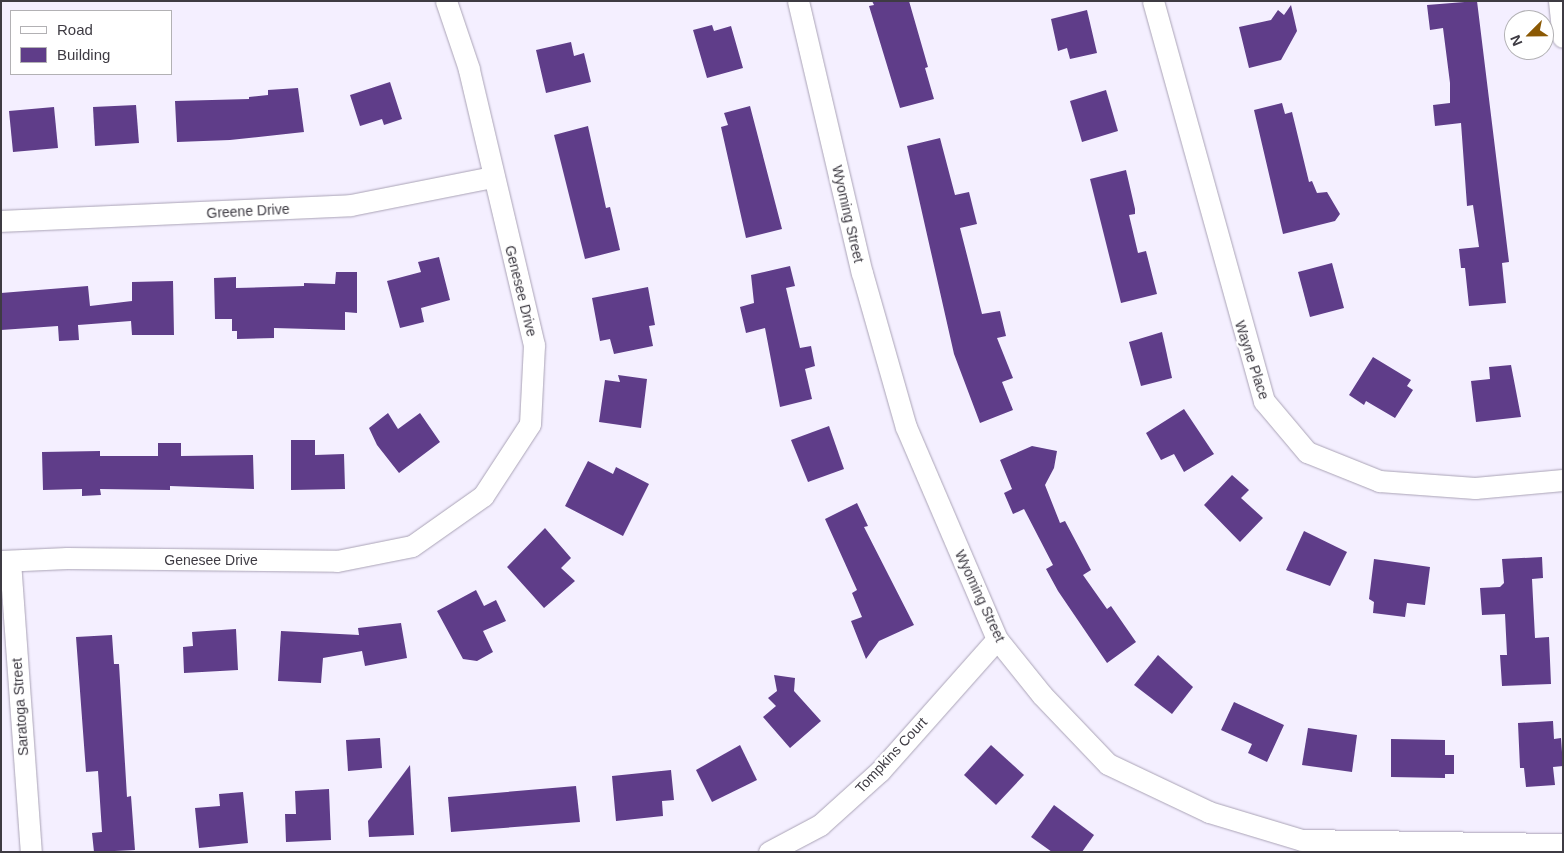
<!DOCTYPE html>
<style>
body{margin:0}
#map{position:relative;width:1564px;height:853px;overflow:hidden;background:#f4efff;font-family:Arial,sans-serif}
div>[style]{position:absolute}
.building>*{inset:0;background:#5f3d89}
.roads{filter:drop-shadow(0 0 1px #aaa3b6) drop-shadow(0 0 1px #aaa3b6)}
.street>*{height:21px;margin:-10.5px;padding:0 10.5px;transform-origin:10.5px;border-radius:10.5px;background:#fff}
span{translate:-50% -50%;white-space:nowrap;text-align:center;line-height:1.15;-webkit-text-stroke:5px #fff;paint-order:stroke}
.street-label{font-size:14px;color:#3e3b43}
.frame{position:absolute;inset:0;border:2px solid #3e3b43;pointer-events:none}
.legend{position:absolute;left:10px;top:10px;width:162px;height:65px;box-sizing:border-box;background:#fff;border:1px solid #b2b1b4;margin:0;padding:6px 9px;list-style:none;font-size:15px;color:#3e3b43}
.legend li{display:flex;align-items:center;gap:10px;height:25px}
.legend b{width:25px;border:1px solid #b2b1b4}
.north{position:absolute;left:1504px;top:10px;width:50px;height:50px;box-sizing:border-box;background:#fff;border:1px solid #b2b1b4;border-radius:50%;rotate:247deg;font-size:14px;font-weight:700;line-height:20px;text-align:center;color:#3e3b43}
.north::after{content:'';display:block;margin:auto;width:18px;height:22px;background:#8b5904;clip-path:polygon(50% 0,100% 100%,50% 72%,0 100%)}
</style>
<div id="map">
<div class="building">
<i style="clip-path:polygon(872px 1px,909px 1px,928px 67px,925px 68px,934px 99px,900px 108px,869px 6px,874px 5px)"></i>
<i style="clip-path:polygon(1477px 1px,1509px 262px,1502px 263px,1506px 303px,1469px 306px,1465px 268px,1461px 268px,1459px 249px,1479px 247px,1473px 205px,1467px 206px,1461px 123px,1435px 126px,1433px 105px,1450px 103px,1450px 83px,1443px 28px,1430px 30px,1427px 5px)"></i>
<i style="clip-path:polygon(1291px 5px,1297px 31px,1281px 60px,1249px 68px,1239px 27px,1271px 20px,1278px 10px,1284px 15px)"></i>
<i style="clip-path:polygon(1087px 10px,1097px 53px,1070px 59px,1067px 48px,1058px 51px,1051px 19px)"></i>
<i style="clip-path:polygon(712px 25px,714px 31px,731px 26px,743px 68px,707px 78px,693px 30px)"></i>
<i style="clip-path:polygon(571px 42px,574px 56px,584px 53px,591px 82px,546px 93px,536px 50px)"></i>
<i style="clip-path:polygon(390px 82px,402px 119px,384px 125px,382px 119px,360px 126px,350px 95px)"></i>
<i style="clip-path:polygon(298px 88px,304px 132px,230px 140px,177px 142px,175px 101px,249px 99px,249px 97px,268px 95px,268px 90px)"></i>
<i style="clip-path:polygon(1106px 90px,1118px 131px,1082px 142px,1070px 101px)"></i>
<i style="clip-path:polygon(1282px 103px,1285px 114px,1292px 112px,1309px 182px,1312px 181px,1317px 193px,1327px 192px,1340px 214px,1335px 221px,1283px 234px,1254px 110px)"></i>
<i style="clip-path:polygon(136px 105px,139px 143px,95px 146px,93px 107px)"></i>
<i style="clip-path:polygon(750px 106px,782px 229px,746px 238px,721px 127px,728px 125px,724px 113px)"></i>
<i style="clip-path:polygon(54px 107px,58px 148px,13px 152px,9px 111px)"></i>
<i style="clip-path:polygon(588px 126px,606px 208px,610px 207px,620px 250px,585px 259px,554px 135px)"></i>
<i style="clip-path:polygon(940px 138px,955px 195px,969px 192px,977px 224px,960px 228px,982px 314px,1000px 311px,1006px 336px,997px 338px,1013px 378px,1002px 382px,1013px 410px,980px 423px,954px 354px,907px 146px)"></i>
<i style="clip-path:polygon(1126px 170px,1135px 209px,1135px 214px,1129px 215px,1138px 253px,1146px 251px,1157px 294px,1121px 303px,1090px 179px)"></i>
<i style="clip-path:polygon(439px 257px,450px 300px,421px 308px,424px 322px,400px 328px,387px 281px,421px 272px,418px 262px)"></i>
<i style="clip-path:polygon(1332px 263px,1344px 308px,1310px 317px,1298px 272px)"></i>
<i style="clip-path:polygon(790px 266px,795px 286px,786px 288px,800px 348px,811px 346px,815px 366px,805px 369px,812px 399px,780px 407px,765px 328px,746px 333px,740px 307px,754px 303px,751px 275px)"></i>
<i style="clip-path:polygon(336px 272px,357px 272px,357px 313px,345px 312px,345px 330px,274px 328px,274px 338px,237px 339px,237px 331px,232px 331px,232px 319px,215px 319px,214px 278px,236px 277px,236px 288px,304px 286px,304px 283px,335px 284px)"></i>
<i style="clip-path:polygon(173px 281px,174px 335px,132px 335px,131px 321px,78px 325px,79px 340px,59px 341px,58px 326px,1px 330px,1px 293px,88px 286px,90px 306px,132px 301px,132px 282px)"></i>
<i style="clip-path:polygon(648px 287px,655px 325px,649px 326px,653px 346px,614px 354px,610px 339px,600px 341px,592px 298px)"></i>
<i style="clip-path:polygon(1162px 332px,1172px 378px,1141px 386px,1129px 342px)"></i>
<i style="clip-path:polygon(1373px 357px,1411px 380px,1407px 386px,1413px 390px,1395px 418px,1366px 401px,1364px 405px,1349px 395px)"></i>
<i style="clip-path:polygon(1511px 365px,1521px 417px,1476px 422px,1471px 381px,1490px 379px,1489px 367px)"></i>
<i style="clip-path:polygon(618px 375px,647px 379px,641px 428px,599px 422px,605px 380px,620px 382px)"></i>
<i style="clip-path:polygon(1184px 409px,1214px 454px,1184px 472px,1174px 454px,1161px 460px,1146px 433px)"></i>
<i style="clip-path:polygon(388px 413px,398px 429px,420px 413px,440px 442px,399px 473px,377px 445px,369px 428px)"></i>
<i style="clip-path:polygon(829px 426px,844px 469px,808px 482px,791px 440px)"></i>
<i style="clip-path:polygon(291px 440px,315px 440px,315px 455px,344px 454px,345px 489px,291px 490px)"></i>
<i style="clip-path:polygon(158px 443px,181px 443px,181px 456px,253px 455px,254px 489px,170px 486px,170px 490px,100px 489px,101px 495px,82px 496px,82px 489px,43px 490px,42px 452px,100px 451px,100px 456px,158px 456px)"></i>
<i style="clip-path:polygon(1032px 446px,1057px 451px,1054px 468px,1045px 485px,1060px 523px,1065px 521px,1091px 570px,1083px 575px,1107px 609px,1111px 606px,1136px 642px,1107px 663px,1058px 591px,1046px 569px,1053px 565px,1024px 509px,1013px 514px,1004px 493px,1012px 489px,1000px 460px)"></i>
<i style="clip-path:polygon(588px 461px,613px 474px,616px 467px,649px 484px,623px 536px,565px 506px)"></i>
<i style="clip-path:polygon(1232px 475px,1249px 490px,1241px 498px,1263px 518px,1240px 542px,1204px 505px)"></i>
<i style="clip-path:polygon(857px 503px,868px 526px,864px 527px,914px 625px,879px 641px,866px 659px,851px 621px,862px 617px,852px 593px,857px 590px,825px 519px)"></i>
<i style="clip-path:polygon(545px 528px,571px 558px,561px 568px,575px 581px,544px 608px,507px 567px)"></i>
<i style="clip-path:polygon(1304px 531px,1347px 552px,1330px 586px,1286px 570px)"></i>
<i style="clip-path:polygon(1542px 557px,1543px 578px,1532px 579px,1535px 638px,1549px 637px,1551px 684px,1502px 686px,1500px 655px,1507px 655px,1505px 614px,1482px 615px,1480px 588px,1500px 587px,1504px 583px,1502px 559px)"></i>
<i style="clip-path:polygon(1374px 559px,1430px 567px,1425px 605px,1407px 603px,1405px 617px,1373px 613px,1374px 602px,1369px 599px)"></i>
<i style="clip-path:polygon(476px 590px,484px 606px,496px 600px,506px 621px,483px 631px,493px 652px,477px 661px,463px 659px,437px 611px)"></i>
<i style="clip-path:polygon(401px 623px,407px 658px,365px 666px,362px 651px,323px 658px,321px 683px,278px 681px,281px 631px,359px 635px,358px 628px)"></i>
<i style="clip-path:polygon(236px 629px,238px 670px,184px 673px,183px 647px,193px 646px,192px 632px)"></i>
<i style="clip-path:polygon(112px 635px,114px 664px,119px 664px,127px 797px,131px 796px,135px 850px,94px 852px,92px 833px,102px 832px,98px 771px,86px 772px,76px 637px)"></i>
<i style="clip-path:polygon(1158px 655px,1193px 687px,1172px 714px,1134px 685px)"></i>
<i style="clip-path:polygon(774px 675px,795px 678px,794px 691px,821px 721px,790px 748px,763px 717px,776px 706px,768px 698px,777px 691px)"></i>
<i style="clip-path:polygon(1234px 702px,1284px 725px,1267px 762px,1248px 753px,1252px 744px,1221px 730px)"></i>
<i style="clip-path:polygon(1553px 721px,1554px 739px,1561px 738px,1563px 766px,1553px 767px,1555px 785px,1526px 787px,1524px 768px,1520px 768px,1518px 723px)"></i>
<i style="clip-path:polygon(1308px 728px,1357px 735px,1352px 772px,1302px 765px)"></i>
<i style="clip-path:polygon(380px 738px,382px 768px,348px 771px,346px 740px)"></i>
<i style="clip-path:polygon(1391px 739px,1445px 740px,1445px 755px,1454px 755px,1454px 774px,1445px 774px,1445px 778px,1391px 777px)"></i>
<i style="clip-path:polygon(740px 745px,757px 780px,712px 802px,696px 770px)"></i>
<i style="clip-path:polygon(991px 745px,1024px 775px,996px 805px,964px 775px)"></i>
<i style="clip-path:polygon(410px 765px,414px 835px,369px 837px,368px 821px)"></i>
<i style="clip-path:polygon(671px 770px,674px 800px,662px 801px,663px 816px,616px 821px,612px 776px)"></i>
<i style="clip-path:polygon(576px 786px,580px 822px,451px 832px,448px 797px)"></i>
<i style="clip-path:polygon(329px 789px,331px 840px,286px 842px,285px 814px,296px 814px,295px 791px)"></i>
<i style="clip-path:polygon(243px 792px,248px 843px,199px 848px,195px 808px,220px 806px,219px 794px)"></i>
<i style="clip-path:polygon(1054px 805px,1094px 835px,1082px 852px,1052px 852px,1031px 837px)"></i>
</div>
<div class="roads">
<div class="street">
<i style="left:798px;top:1px;width:279px;rotate:76.8deg"></i>
<i style="left:862px;top:273px;width:160px;rotate:74.1deg"></i>
<i style="left:906px;top:427px;width:231px;rotate:66.8deg"></i>
<i style="left:997px;top:639px;width:72px;rotate:51.2deg"></i>
<i style="left:1042px;top:695px;width:95px;rotate:46.3deg"></i>
<i style="left:1108px;top:764px;width:112px;rotate:25.4deg"></i>
<i style="left:1209px;top:812px;width:97px;rotate:16.8deg"></i>
<i style="left:1302px;top:840px;width:261px;rotate:0.9deg"></i>
<i style="left:1153px;top:1px;width:415px;rotate:74.5deg"></i>
<i style="left:1264px;top:401px;width:67px;rotate:49.9deg"></i>
<i style="left:1307px;top:452px;width:78px;rotate:21.9deg"></i>
<i style="left:1379px;top:481px;width:96px;rotate:4.2deg"></i>
<i style="left:1475px;top:488px;width:88px;rotate:-5.2deg"></i>
<i style="left:1559px;top:1px;width:36px;rotate:84deg"></i>
<i style="left:1px;top:221px;width:350px;rotate:-2.6deg"></i>
<i style="left:351px;top:205px;width:145px;rotate:-11.2deg"></i>
<i style="left:1px;top:561px;width:66px;rotate:-2.6deg"></i>
<i style="left:67px;top:558px;width:270px;rotate:0.6deg"></i>
<i style="left:337px;top:561px;width:76px;rotate:-11.3deg"></i>
<i style="left:412px;top:546px;width:87px;rotate:-35.2deg"></i>
<i style="left:483px;top:496px;width:86px;rotate:-56.9deg"></i>
<i style="left:530px;top:424px;width:79px;rotate:-87.1deg"></i>
<i style="left:534px;top:345px;width:284px;rotate:-103.3deg"></i>
<i style="left:469px;top:69px;width:72px;rotate:-108.7deg"></i>
<i style="left:10px;top:561px;width:292px;rotate:85.9deg"></i>
<i style="left:769px;top:852px;width:58px;rotate:-27.9deg"></i>
<i style="left:820px;top:825px;width:81px;rotate:-42deg"></i>
<i style="left:880px;top:771px;width:176px;rotate:-48.4deg"></i>
</div>
</div>
<div class="street-label">
<span style="left:248px;top:211px;rotate:-3deg">Greene Drive</span>
<span style="left:848px;top:214px;rotate:77deg">Wyoming Street</span>
<span style="left:521px;top:291px;rotate:76deg">Genesee Drive</span>
<span style="left:1252px;top:360px;rotate:72deg">Wayne Place</span>
<span style="left:211px;top:560px">Genesee Drive</span>
<span style="left:980px;top:596px;rotate:65deg">Wyoming Street</span>
<span style="left:20px;top:707px;rotate:-94deg">Saratoga Street</span>
<span style="left:891px;top:755px;rotate:-47deg">Tompkins Court</span>
</div>
<div class="frame"></div>
<ul class="legend">
<li><b style="height:6px;background:#fff"></b>Road</li>
<li><b style="height:14px;background:#5f3d89"></b>Building</li>
</ul>
<div class="north">N</div>
</div>
